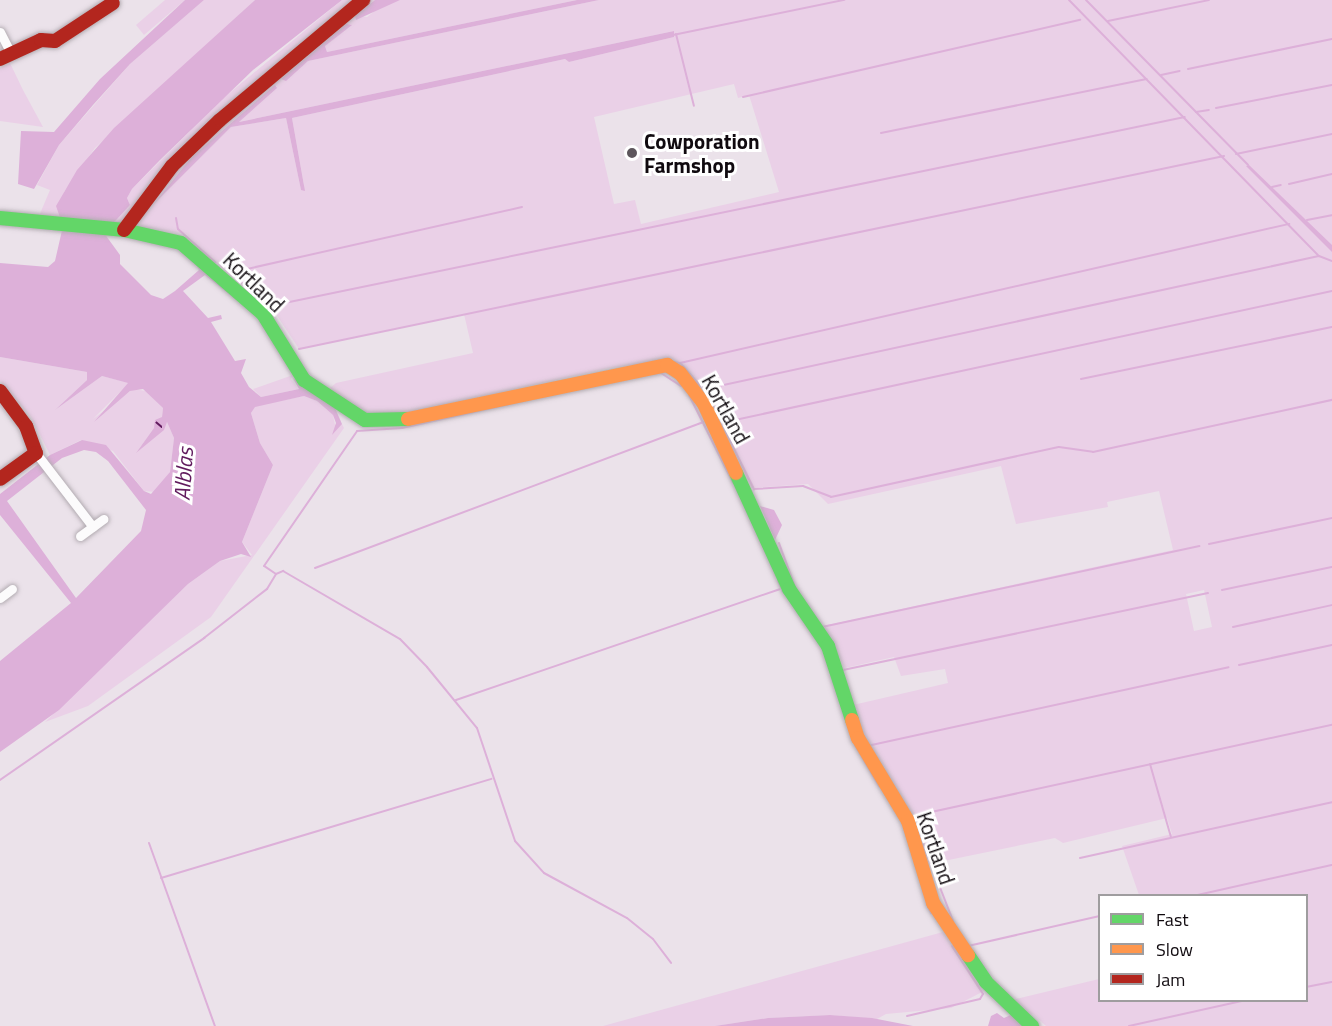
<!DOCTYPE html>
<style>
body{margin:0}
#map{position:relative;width:1332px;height:1026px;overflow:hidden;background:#ebe2ea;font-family:"Titillium Web",sans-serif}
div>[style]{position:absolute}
.green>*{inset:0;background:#ead0e7}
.water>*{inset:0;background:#ddb0d9}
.stream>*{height:2px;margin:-1px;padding:0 1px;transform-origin:1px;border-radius:1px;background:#ddb0d9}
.ferry>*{height:1.5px;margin-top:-0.75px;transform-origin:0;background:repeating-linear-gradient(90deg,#601a5d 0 8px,transparent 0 14px)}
.roads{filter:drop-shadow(0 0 2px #b2abb1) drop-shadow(0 0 2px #b2abb1)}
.street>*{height:9px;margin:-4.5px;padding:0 4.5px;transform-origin:4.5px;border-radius:4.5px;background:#fcfbfc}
.fast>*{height:14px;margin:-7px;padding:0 7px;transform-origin:7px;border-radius:7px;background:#63d668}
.slow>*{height:14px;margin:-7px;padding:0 7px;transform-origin:7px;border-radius:7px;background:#ff974d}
.jam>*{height:14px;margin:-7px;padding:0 7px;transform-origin:7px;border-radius:7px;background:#b3261e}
.dots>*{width:16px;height:16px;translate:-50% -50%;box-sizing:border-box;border:3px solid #fff;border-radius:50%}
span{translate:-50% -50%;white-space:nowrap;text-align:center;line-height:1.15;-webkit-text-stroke:6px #fff;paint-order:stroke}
.poi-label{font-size:21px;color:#100a0f;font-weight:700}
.left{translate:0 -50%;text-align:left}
.street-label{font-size:21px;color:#100a0f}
.water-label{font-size:22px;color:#601a5d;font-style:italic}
.legend{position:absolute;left:1098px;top:894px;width:210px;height:108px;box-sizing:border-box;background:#fff;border:2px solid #9f9d9f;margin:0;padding:8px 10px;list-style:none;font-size:18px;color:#100a0f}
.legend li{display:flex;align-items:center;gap:12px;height:30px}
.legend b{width:30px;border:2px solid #9f9d9f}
</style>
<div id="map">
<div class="green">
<i style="clip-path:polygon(165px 0,185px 0,144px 35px,136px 25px)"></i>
<i style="clip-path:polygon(204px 0,255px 0,95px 148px,64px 192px,62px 219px,39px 216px,50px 190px,37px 185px,59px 145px,130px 64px)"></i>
<i style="clip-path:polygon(342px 0,357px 0,293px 53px,120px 226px,109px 224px,130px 205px,127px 198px,132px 189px,221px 100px)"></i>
<i style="clip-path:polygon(evenodd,367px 0,375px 0,355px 16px,367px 17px,385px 3px,400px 0,577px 0,327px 52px,325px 46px,351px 23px,283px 82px,308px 61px,599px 0,1332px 0,1332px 1026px,1046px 1026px,1033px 1014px,1024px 1012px,1012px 1000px,1099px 979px,1100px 1000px,1306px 1000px,1306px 896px,1139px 895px,1122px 846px,1172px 834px,1167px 818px,1063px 843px,1055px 838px,929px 864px,918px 832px,861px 736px,853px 705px,948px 683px,945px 669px,901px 676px,894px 657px,845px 668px,823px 626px,1173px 550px,1159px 491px,1107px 502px,1108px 507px,1016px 524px,1001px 466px,828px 504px,808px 484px,752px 488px,702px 384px,673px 360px,609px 368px,392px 417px,366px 413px,329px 389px,336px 383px,473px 353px,464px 314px,299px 349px,270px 305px,218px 265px,186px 234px,141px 227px,139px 219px,192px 151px,367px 0,674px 31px,674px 37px,569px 62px,565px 59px,292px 118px,304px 185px,301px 190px,286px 118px,231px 127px,152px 206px,191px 158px,279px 84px,239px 122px,674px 31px,367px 0,734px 84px,738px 98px,749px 95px,779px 192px,641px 224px,635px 200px,614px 204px,594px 117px,734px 84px,367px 0,1204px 590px,1212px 627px,1194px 631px,1186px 594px,1204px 590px)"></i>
<i style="clip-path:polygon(10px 63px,23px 90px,43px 127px,0 121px,0 68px)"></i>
<i style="clip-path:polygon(0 357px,87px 372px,87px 380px,55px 410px,102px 376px,129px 383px,93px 419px,133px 389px,146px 391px,163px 408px,162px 417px,136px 453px,167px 422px,174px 438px,170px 472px,156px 492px,144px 491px,113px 451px,81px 440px,50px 455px,31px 417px,0 381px)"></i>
<i style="clip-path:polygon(293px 375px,291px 379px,299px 389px,261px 397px,253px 389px)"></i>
<i style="clip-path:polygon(304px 396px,317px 401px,333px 415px,335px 425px,342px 424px,344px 428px,211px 617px,88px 706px,45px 722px,188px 584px,220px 561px,252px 555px,242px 542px,273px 465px,260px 443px,251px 413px,255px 406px)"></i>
<i style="clip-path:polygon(943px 932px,986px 990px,951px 1008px,886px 1014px,877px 1019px,830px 1015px,768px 1018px,715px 1026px,603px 1026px)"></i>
</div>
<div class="water">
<i style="clip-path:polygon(185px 0,204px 0,130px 64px,93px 105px,59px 145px,34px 189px,18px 184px,21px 131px,54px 132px,100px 79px)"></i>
<i style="clip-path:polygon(evenodd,255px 0,342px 0,253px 70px,160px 160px,132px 189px,127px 198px,130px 205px,104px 233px,120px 255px,120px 264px,151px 295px,163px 299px,175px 291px,199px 270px,194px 261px,239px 297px,236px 300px,205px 275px,183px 291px,208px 318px,221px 315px,222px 319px,211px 322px,235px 361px,246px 359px,241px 373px,249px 387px,261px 397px,299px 389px,293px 378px,335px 408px,342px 424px,332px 435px,336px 423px,333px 415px,317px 401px,304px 396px,255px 407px,251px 413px,260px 443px,273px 465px,242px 542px,251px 557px,241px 554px,220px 561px,188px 584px,59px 710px,0 752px,0 661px,71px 603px,0 515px,0 494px,50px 455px,82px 440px,106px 445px,144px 491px,151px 494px,170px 472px,174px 438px,167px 422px,164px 430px,136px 453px,154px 428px,155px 420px,162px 417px,163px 408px,143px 389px,130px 391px,94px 422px,128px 383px,102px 376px,55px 410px,87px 380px,87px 372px,0 357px,0 263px,48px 267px,55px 261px,63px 226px,56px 206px,77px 170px,114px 128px,255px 0,84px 450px,96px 452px,108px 461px,146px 510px,141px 531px,76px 598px,7px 501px,62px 458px,84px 450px)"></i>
<i style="clip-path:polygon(375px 0,400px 0,356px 20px,355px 16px)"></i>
<i style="clip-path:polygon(577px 0,599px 0,308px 61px,286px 81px,281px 79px,346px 24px,352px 25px,325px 46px,327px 52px)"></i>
<i style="clip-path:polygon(674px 31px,674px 37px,569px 62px,565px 59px,292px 118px,305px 191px,301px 190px,286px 118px,231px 127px,152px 206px,191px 158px,275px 85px,277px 88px,239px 122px)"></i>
<i style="clip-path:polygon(1249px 165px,1332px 245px,1332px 252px,1246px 166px)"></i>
<i style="clip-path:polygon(760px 506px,774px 510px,782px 525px,775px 540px)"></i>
<i style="clip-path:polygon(997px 1013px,1004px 1018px,1013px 1014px,1026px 1026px,988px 1026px,991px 1016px)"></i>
<i style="clip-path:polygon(830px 1015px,872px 1018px,913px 1026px,715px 1026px,768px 1018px)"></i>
</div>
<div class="stream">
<i style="left:1069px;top:0;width:358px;rotate:45.7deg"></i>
<i style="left:1319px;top:256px;width:14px;rotate:21deg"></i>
<i style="left:1086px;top:0;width:231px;rotate:45.5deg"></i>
<i style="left:1108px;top:21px;width:103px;rotate:-11.7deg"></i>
<i style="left:676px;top:34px;width:74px;rotate:76deg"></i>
<i style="left:673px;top:35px;width:175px;rotate:-11.6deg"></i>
<i style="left:1188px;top:69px;width:147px;rotate:-11.8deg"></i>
<i style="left:1161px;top:75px;width:19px;rotate:-12deg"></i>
<i style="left:743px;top:97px;width:346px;rotate:-12.9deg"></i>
<i style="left:1216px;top:108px;width:118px;rotate:-11.2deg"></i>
<i style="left:1196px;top:112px;width:13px;rotate:-9deg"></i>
<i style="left:881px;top:133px;width:271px;rotate:-11.5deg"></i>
<i style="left:1236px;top:154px;width:98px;rotate:-11.8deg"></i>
<i style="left:1289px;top:184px;width:44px;rotate:-13.1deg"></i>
<i style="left:1272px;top:187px;width:9px;rotate:-13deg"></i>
<i style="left:522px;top:207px;width:299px;rotate:167.3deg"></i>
<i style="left:230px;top:273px;width:52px;rotate:39.5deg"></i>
<i style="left:270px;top:306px;width:934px;rotate:-11.67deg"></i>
<i style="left:176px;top:218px;width:11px;rotate:80deg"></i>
<i style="left:178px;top:229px;width:50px;rotate:41.7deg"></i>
<i style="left:1307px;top:220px;width:25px;rotate:-11deg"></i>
<i style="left:299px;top:349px;width:945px;rotate:-11.79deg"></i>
<i style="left:674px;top:362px;width:6px;rotate:9deg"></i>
<i style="left:680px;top:363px;width:39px;rotate:48deg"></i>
<i style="left:680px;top:363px;width:625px;rotate:-12.86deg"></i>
<i style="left:643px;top:374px;width:18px;rotate:-3deg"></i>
<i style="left:661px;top:373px;width:24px;rotate:33deg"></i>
<i style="left:1081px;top:379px;width:256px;rotate:-11.7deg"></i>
<i style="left:705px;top:389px;width:628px;rotate:-12.22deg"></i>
<i style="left:689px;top:395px;width:98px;rotate:63.4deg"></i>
<i style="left:709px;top:398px;width:102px;rotate:63.7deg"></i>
<i style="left:754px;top:489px;width:49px;rotate:-3.5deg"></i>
<i style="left:803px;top:486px;width:30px;rotate:21deg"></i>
<i style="left:831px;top:497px;width:233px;rotate:-12.4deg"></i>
<i style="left:1059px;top:447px;width:34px;rotate:8deg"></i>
<i style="left:1093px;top:452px;width:245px;rotate:-12.3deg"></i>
<i style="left:721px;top:423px;width:625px;rotate:-12.19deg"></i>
<i style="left:779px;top:543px;width:44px;rotate:69.9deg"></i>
<i style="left:1209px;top:544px;width:126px;rotate:-11.9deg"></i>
<i style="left:315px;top:568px;width:415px;rotate:-20.6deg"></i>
<i style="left:276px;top:574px;width:14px;rotate:-146deg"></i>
<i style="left:264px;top:566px;width:164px;rotate:-55.4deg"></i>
<i style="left:357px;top:431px;width:45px;rotate:-3.8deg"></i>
<i style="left:402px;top:428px;width:133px;rotate:-12.6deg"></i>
<i style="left:778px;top:581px;width:12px;rotate:66deg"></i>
<i style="left:1222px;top:590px;width:112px;rotate:-11.8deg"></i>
<i style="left:822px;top:627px;width:386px;rotate:-12.1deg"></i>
<i style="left:1233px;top:627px;width:101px;rotate:-12.5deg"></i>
<i style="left:1239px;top:665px;width:95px;rotate:-12.1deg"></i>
<i style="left:843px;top:670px;width:373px;rotate:-11.9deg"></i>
<i style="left:456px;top:700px;width:342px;rotate:-18.9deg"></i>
<i style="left:855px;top:745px;width:48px;rotate:59.7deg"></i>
<i style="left:867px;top:746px;width:370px;rotate:-12.3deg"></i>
<i style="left:1150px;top:764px;width:76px;rotate:74deg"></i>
<i style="left:0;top:780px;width:249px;rotate:-34.8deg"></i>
<i style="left:204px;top:638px;width:80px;rotate:-37.9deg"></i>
<i style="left:267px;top:589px;width:17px;rotate:-59deg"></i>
<i style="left:276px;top:574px;width:8px;rotate:-23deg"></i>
<i style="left:283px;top:571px;width:135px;rotate:30.2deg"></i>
<i style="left:400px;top:639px;width:39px;rotate:46deg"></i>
<i style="left:427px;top:667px;width:79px;rotate:50.7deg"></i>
<i style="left:477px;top:728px;width:119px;rotate:71.4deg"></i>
<i style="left:515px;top:841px;width:43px;rotate:47.8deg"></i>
<i style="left:544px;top:873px;width:94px;rotate:28.5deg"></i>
<i style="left:627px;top:918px;width:33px;rotate:39deg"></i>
<i style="left:653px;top:939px;width:30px;rotate:53deg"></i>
<i style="left:913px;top:816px;width:429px;rotate:-12.3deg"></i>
<i style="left:918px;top:831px;width:97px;rotate:68.7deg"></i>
<i style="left:149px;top:843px;width:195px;rotate:70.2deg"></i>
<i style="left:1080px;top:858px;width:258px;rotate:-12.5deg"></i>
<i style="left:161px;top:878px;width:345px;rotate:-16.7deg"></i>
<i style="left:1193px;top:896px;width:142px;rotate:-12.6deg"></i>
<i style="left:928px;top:907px;width:7px;rotate:63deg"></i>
<i style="left:968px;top:946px;width:135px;rotate:-12.8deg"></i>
<i style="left:1306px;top:987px;width:26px;rotate:-11deg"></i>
<i style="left:907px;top:1016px;width:75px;rotate:-13.1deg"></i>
<i style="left:980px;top:999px;width:6px;rotate:-59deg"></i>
<i style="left:983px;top:994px;width:57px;rotate:-122.9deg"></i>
<i style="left:1129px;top:1026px;width:120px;rotate:-12.5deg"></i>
</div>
<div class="ferry">
<i style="left:156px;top:422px;width:9px;rotate:41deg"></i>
</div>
<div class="roads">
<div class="street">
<i style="left:0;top:32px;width:25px;rotate:63deg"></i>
<i style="left:36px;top:453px;width:93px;rotate:52.4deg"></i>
<i style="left:80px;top:536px;width:29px;rotate:-36deg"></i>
<i style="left:0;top:598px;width:15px;rotate:-37deg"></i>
</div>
<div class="fast">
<i style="left:0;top:218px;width:125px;rotate:5.5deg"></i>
<i style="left:124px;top:230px;width:58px;rotate:12.8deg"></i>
<i style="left:181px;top:243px;width:108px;rotate:40.9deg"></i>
<i style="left:263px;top:314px;width:78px;rotate:58.2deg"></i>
<i style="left:304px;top:380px;width:73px;rotate:33.3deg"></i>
<i style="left:365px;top:420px;width:43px;rotate:-1.3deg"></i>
<i style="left:736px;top:473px;width:128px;rotate:65.4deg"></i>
<i style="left:789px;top:589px;width:69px;rotate:55.6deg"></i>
<i style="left:828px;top:646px;width:78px;rotate:72deg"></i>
<i style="left:968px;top:955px;width:32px;rotate:56deg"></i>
<i style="left:986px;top:982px;width:64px;rotate:43.7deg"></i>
</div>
<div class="slow">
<i style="left:408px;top:419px;width:265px;rotate:-11.8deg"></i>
<i style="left:667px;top:365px;width:15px;rotate:32deg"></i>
<i style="left:680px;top:373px;width:39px;rotate:52deg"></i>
<i style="left:704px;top:404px;width:76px;rotate:65.1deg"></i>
<i style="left:852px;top:720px;width:19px;rotate:72deg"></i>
<i style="left:858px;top:738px;width:97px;rotate:58.9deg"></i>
<i style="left:908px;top:821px;width:86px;rotate:73deg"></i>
<i style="left:933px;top:903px;width:63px;rotate:56.1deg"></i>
</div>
<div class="jam">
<i style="left:0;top:59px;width:45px;rotate:-24.9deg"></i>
<i style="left:41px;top:40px;width:14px;rotate:4deg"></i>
<i style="left:55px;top:41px;width:69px;rotate:-33.2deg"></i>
<i style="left:124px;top:230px;width:80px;rotate:-53.1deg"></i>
<i style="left:172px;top:166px;width:66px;rotate:-43.8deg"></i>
<i style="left:220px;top:120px;width:187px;rotate:-40deg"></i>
<i style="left:0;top:391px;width:44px;rotate:53.4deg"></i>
<i style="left:26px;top:426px;width:29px;rotate:70deg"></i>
<i style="left:36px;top:453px;width:44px;rotate:144.2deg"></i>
</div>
</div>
<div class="dots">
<i style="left:632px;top:153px;background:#5d565c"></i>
</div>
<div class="poi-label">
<span class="left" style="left:644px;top:153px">Cowporation<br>Farmshop</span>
</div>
<div class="street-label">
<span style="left:254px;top:282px;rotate:44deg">Kortland</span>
<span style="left:726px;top:409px;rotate:61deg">Kortland</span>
<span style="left:936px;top:848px;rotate:71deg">Kortland</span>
</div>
<div class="water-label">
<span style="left:184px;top:474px;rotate:-86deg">Alblas</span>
</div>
<ul class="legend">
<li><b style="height:8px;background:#63d668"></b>Fast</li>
<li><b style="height:8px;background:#ff974d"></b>Slow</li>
<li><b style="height:8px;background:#b3261e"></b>Jam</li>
</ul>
</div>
